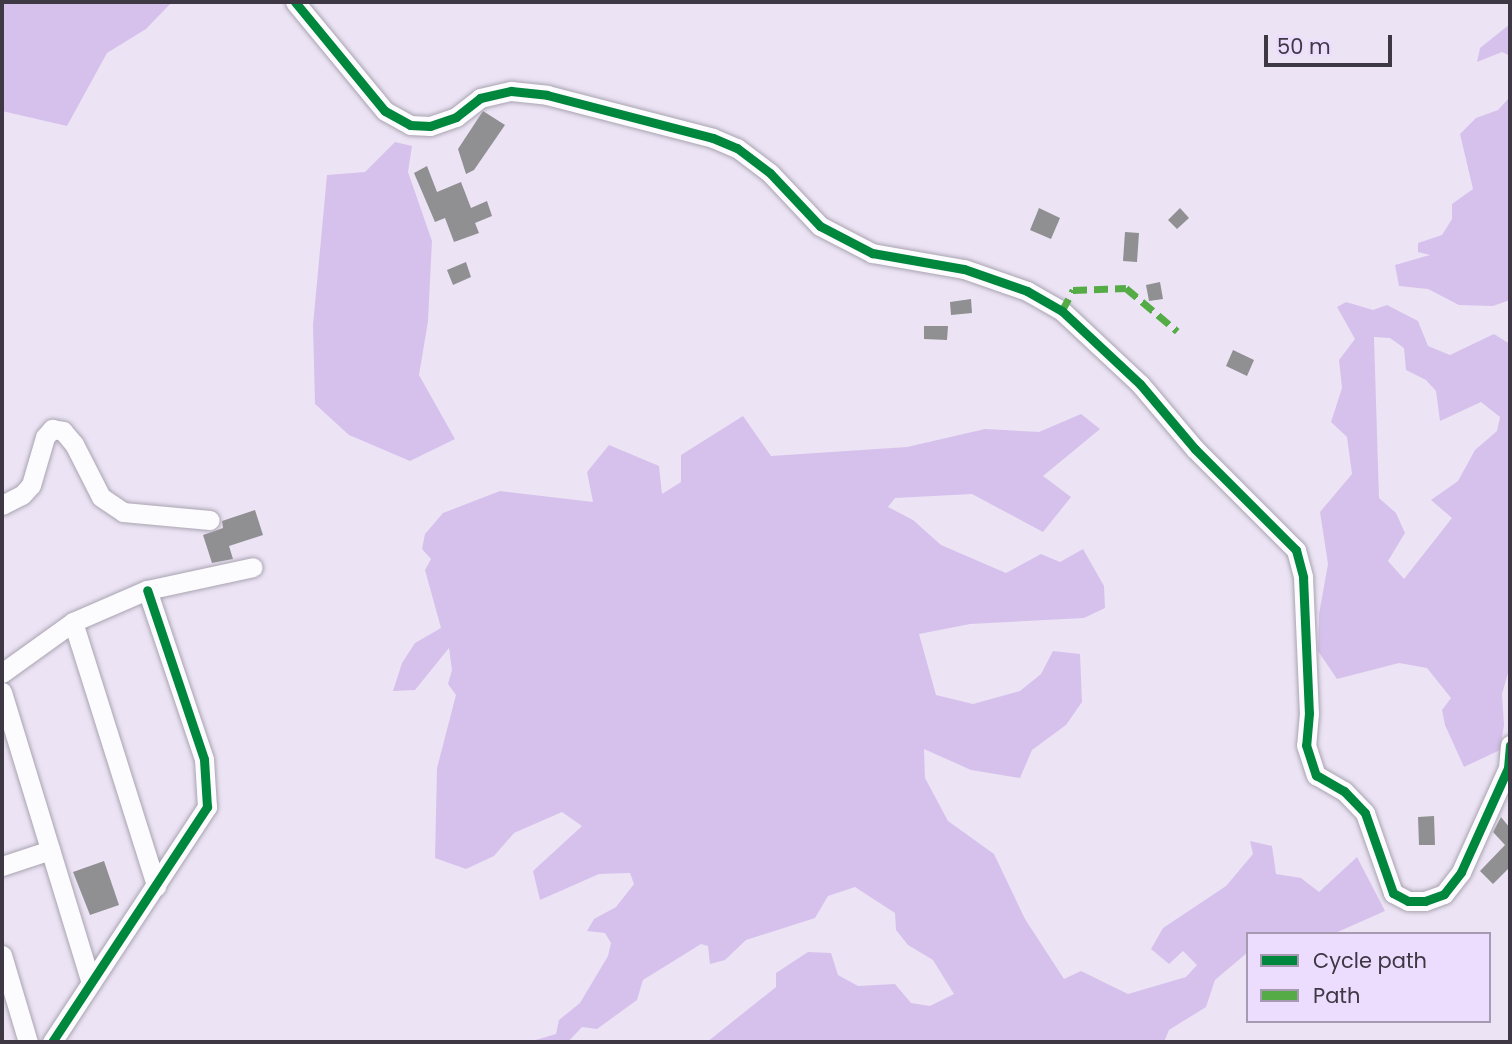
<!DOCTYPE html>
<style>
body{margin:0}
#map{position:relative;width:1512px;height:1044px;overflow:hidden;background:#ece4f5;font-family:Poppins,sans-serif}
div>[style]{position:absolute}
.green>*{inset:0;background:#d6c1ec}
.building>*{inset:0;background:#908f91}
.roads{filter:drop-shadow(0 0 2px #a9a3b0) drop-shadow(0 0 2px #a9a3b0)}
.minor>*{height:19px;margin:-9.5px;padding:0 9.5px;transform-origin:9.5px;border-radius:9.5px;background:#fcfbfe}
.quiet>*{height:7px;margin-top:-3.5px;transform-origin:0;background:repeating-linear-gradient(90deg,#55ac47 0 14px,transparent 0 21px)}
.cycleway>*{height:9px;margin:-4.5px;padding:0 4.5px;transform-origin:4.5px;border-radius:4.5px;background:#00873e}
span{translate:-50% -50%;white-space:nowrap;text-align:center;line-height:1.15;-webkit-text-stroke:7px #ecdcfd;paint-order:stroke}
.frame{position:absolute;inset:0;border:4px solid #3e3744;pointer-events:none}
.legend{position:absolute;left:1246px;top:932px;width:245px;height:91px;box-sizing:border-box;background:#ecdcfd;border:2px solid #a69ab3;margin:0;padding:9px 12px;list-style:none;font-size:21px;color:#3e3744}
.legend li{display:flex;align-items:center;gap:14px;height:35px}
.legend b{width:35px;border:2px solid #a69ab3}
.scale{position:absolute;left:1264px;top:35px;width:128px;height:32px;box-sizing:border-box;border:4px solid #3e3744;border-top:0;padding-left:9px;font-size:21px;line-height:24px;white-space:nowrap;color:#3e3744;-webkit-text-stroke:5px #ecdcfd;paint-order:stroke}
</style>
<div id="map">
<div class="green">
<i style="clip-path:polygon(2px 2px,172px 2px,146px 29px,107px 53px,67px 126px,2px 111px)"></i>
<i style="clip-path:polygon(1510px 24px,1510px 56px,1502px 52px,1477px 62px,1480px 48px)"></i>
<i style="clip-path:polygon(1510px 97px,1510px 300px,1493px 306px,1459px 305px,1428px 289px,1399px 286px,1395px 265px,1430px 255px,1418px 252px,1418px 243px,1442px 235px,1452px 219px,1452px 204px,1473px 189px,1460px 134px,1476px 118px,1498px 110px)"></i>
<i style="clip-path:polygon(395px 142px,412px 146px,408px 172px,432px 241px,428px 321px,419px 375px,455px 439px,410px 461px,349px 435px,315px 404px,313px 325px,327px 175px,365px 172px)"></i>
<i style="clip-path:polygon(evenodd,1346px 302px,1373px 310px,1387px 305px,1418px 321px,1428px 346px,1450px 355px,1494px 334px,1510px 344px,1510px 666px,1502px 694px,1504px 725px,1500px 750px,1464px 767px,1445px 725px,1442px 710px,1451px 698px,1427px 668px,1399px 663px,1337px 679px,1318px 651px,1319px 614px,1328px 564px,1320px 512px,1352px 474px,1347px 437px,1331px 422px,1342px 388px,1339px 360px,1355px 339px,1337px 307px,1346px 302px,1374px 337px,1390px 338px,1404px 348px,1406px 370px,1426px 380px,1436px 391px,1440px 421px,1481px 402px,1500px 417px,1497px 431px,1475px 450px,1458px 481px,1431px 500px,1452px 518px,1404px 579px,1388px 561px,1405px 533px,1396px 513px,1379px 498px,1374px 337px)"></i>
<i style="clip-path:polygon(1081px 414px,1100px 429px,1043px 476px,1071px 497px,1043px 532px,972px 494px,895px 498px,888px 507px,913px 520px,941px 545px,1006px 573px,1041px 554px,1060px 562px,1083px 549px,1104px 586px,1105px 608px,1084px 618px,970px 624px,919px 634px,936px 695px,973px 704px,1020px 691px,1041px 674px,1053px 651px,1080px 654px,1082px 702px,1066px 725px,1032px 750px,1020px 778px,971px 770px,924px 749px,925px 778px,948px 821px,994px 854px,1025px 919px,1064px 979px,1081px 971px,1128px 994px,1186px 977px,1197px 965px,1183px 951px,1169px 964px,1151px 949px,1163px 928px,1226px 886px,1253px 854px,1250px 841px,1272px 846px,1276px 874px,1301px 878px,1319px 892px,1357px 857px,1385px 911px,1333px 934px,1248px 934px,1248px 952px,1215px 980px,1206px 1007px,1169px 1030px,1164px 1042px,707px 1042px,776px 987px,776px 973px,808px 952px,831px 953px,838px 975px,858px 986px,895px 984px,911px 1003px,930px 1006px,954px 994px,933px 960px,908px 945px,896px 930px,895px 913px,855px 887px,828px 896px,815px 918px,746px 940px,725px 960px,710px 964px,708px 946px,701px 944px,643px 980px,637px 1000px,597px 1029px,582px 1027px,568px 1042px,529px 1042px,556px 1034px,559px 1020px,580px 1003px,608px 956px,611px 943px,605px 933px,587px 931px,594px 919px,616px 907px,634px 884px,630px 873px,599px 874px,540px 900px,533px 871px,582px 826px,562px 812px,514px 833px,494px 856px,466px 869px,435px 858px,437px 768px,456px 695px,448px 684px,452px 670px,449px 648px,415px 690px,393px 691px,402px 663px,415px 643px,441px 628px,425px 570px,431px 559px,422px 549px,425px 534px,443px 513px,500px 491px,593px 502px,587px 472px,609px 445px,659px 466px,662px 494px,681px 482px,681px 455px,743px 416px,771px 456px,907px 447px,985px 429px,1039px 432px)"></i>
</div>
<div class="building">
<i style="clip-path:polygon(483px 111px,505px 125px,474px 170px,466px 174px,458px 149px)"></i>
<i style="clip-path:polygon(427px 166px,437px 192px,461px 182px,471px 208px,487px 201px,492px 216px,475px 223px,479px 233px,454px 242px,445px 218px,435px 222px,414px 173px)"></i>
<i style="clip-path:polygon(1039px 208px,1060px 218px,1051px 239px,1030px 230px)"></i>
<i style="clip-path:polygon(1180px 208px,1189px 218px,1177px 229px,1168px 220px)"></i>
<i style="clip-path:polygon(1125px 232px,1139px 233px,1137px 262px,1123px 261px)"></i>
<i style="clip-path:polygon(466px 262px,471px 277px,453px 285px,447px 270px)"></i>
<i style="clip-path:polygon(1160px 282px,1163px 299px,1149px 301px,1146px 285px)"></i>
<i style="clip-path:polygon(971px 299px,972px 313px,951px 315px,950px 302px)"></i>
<i style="clip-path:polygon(924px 326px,948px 326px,947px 340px,924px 339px)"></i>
<i style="clip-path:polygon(1233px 350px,1254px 360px,1247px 376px,1226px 366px)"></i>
<i style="clip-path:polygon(255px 510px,263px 535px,229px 546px,233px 559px,212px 563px,203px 535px,223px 528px,222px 521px)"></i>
<i style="clip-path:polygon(1434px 816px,1435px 845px,1419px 845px,1418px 817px)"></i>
<i style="clip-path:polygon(1501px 817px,1510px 828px,1510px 867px,1493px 884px,1480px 871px,1505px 845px,1493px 832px)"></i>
<i style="clip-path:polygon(104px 861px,119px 905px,90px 915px,73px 872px)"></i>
</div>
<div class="roads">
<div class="minor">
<i style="left:295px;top:2px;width:141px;rotate:50.5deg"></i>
<i style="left:385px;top:111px;width:29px;rotate:29deg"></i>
<i style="left:410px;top:125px;width:20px;rotate:3deg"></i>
<i style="left:430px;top:126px;width:28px;rotate:-19deg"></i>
<i style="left:456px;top:117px;width:31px;rotate:-38deg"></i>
<i style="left:480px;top:98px;width:32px;rotate:-13deg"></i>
<i style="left:511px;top:91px;width:36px;rotate:6deg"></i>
<i style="left:547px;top:95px;width:171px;rotate:14.5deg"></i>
<i style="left:713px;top:138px;width:26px;rotate:23deg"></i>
<i style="left:737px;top:148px;width:41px;rotate:37.1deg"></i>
<i style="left:770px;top:173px;width:73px;rotate:46.7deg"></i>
<i style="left:820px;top:226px;width:59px;rotate:27.4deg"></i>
<i style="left:872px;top:253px;width:93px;rotate:9.9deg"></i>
<i style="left:964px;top:269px;width:67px;rotate:19.2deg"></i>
<i style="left:1027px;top:291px;width:40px;rotate:29.7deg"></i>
<i style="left:1062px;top:311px;width:107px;rotate:43.1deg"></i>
<i style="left:1140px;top:384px;width:85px;rotate:49.8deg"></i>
<i style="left:1195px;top:449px;width:143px;rotate:45deg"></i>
<i style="left:1296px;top:550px;width:28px;rotate:75deg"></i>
<i style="left:1303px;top:577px;width:136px;rotate:87.5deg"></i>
<i style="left:1309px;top:713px;width:32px;rotate:95deg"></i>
<i style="left:1306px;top:745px;width:32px;rotate:72deg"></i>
<i style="left:1316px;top:775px;width:32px;rotate:30deg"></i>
<i style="left:1344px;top:791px;width:30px;rotate:46deg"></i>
<i style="left:1365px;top:813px;width:85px;rotate:70.7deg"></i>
<i style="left:1393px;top:893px;width:17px;rotate:28deg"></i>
<i style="left:1408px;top:901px;width:17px"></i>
<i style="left:1425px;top:901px;width:20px;rotate:-20deg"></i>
<i style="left:1444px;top:894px;width:28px;rotate:-52deg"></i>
<i style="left:1461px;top:872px;width:114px;rotate:-65.7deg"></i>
<i style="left:1508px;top:768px;width:23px;rotate:-85deg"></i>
<i style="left:2px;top:505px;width:22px;rotate:-27deg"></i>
<i style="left:22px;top:495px;width:13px;rotate:-48deg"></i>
<i style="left:31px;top:485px;width:50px;rotate:-73.7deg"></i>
<i style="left:45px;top:437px;width:11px;rotate:-49deg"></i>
<i style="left:52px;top:429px;width:11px;rotate:10deg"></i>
<i style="left:63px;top:431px;width:17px;rotate:50deg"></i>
<i style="left:74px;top:444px;width:59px;rotate:63deg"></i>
<i style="left:101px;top:497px;width:27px;rotate:34deg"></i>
<i style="left:123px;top:512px;width:87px;rotate:5.3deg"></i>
<i style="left:73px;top:622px;width:277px;rotate:72.5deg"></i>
<i style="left:2px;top:673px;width:87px;rotate:-35.7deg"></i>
<i style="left:73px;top:622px;width:81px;rotate:-23.4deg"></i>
<i style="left:147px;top:590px;width:108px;rotate:-12.2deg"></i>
<i style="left:2px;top:692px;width:304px;rotate:73deg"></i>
<i style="left:2px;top:866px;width:51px;rotate:-18.4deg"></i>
<i style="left:2px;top:955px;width:91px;rotate:73.4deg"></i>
<i style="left:52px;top:1042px;width:282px;rotate:-56.6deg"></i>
<i style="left:207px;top:807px;width:48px;rotate:-93.6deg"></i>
<i style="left:204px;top:759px;width:178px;rotate:-108.6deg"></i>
</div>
</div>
<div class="quiet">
<i style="left:1062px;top:311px;width:24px;rotate:-62deg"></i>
<i style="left:1073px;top:290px;width:53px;rotate:-2.2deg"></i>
<i style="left:1126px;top:288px;width:67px;rotate:40.1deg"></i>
</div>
<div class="cycleway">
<i style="left:295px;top:2px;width:141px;rotate:50.5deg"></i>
<i style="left:385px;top:111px;width:29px;rotate:29deg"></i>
<i style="left:410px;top:125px;width:20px;rotate:3deg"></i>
<i style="left:430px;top:126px;width:28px;rotate:-19deg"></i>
<i style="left:456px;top:117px;width:31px;rotate:-38deg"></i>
<i style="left:480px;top:98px;width:32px;rotate:-13deg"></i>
<i style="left:511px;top:91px;width:36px;rotate:6deg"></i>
<i style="left:547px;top:95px;width:171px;rotate:14.5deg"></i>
<i style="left:713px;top:138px;width:26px;rotate:23deg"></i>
<i style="left:737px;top:148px;width:41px;rotate:37.1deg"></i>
<i style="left:770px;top:173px;width:73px;rotate:46.7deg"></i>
<i style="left:820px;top:226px;width:59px;rotate:27.4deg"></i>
<i style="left:872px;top:253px;width:93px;rotate:9.9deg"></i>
<i style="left:964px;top:269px;width:67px;rotate:19.2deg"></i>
<i style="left:1027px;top:291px;width:40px;rotate:29.7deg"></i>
<i style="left:1062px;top:311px;width:107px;rotate:43.1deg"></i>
<i style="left:1140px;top:384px;width:85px;rotate:49.8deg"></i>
<i style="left:1195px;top:449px;width:143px;rotate:45deg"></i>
<i style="left:1296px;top:550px;width:28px;rotate:75deg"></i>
<i style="left:1303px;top:577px;width:136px;rotate:87.5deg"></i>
<i style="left:1309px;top:713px;width:32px;rotate:95deg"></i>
<i style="left:1306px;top:745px;width:32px;rotate:72deg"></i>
<i style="left:1316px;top:775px;width:32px;rotate:30deg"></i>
<i style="left:1344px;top:791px;width:30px;rotate:46deg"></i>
<i style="left:1365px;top:813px;width:85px;rotate:70.7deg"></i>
<i style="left:1393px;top:893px;width:17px;rotate:28deg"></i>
<i style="left:1408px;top:901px;width:17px"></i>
<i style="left:1425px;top:901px;width:20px;rotate:-20deg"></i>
<i style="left:1444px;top:894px;width:28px;rotate:-52deg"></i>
<i style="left:1461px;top:872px;width:114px;rotate:-65.7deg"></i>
<i style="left:1508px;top:768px;width:23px;rotate:-85deg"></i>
<i style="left:52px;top:1042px;width:282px;rotate:-56.6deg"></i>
<i style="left:207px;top:807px;width:48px;rotate:-93.6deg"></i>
<i style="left:204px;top:759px;width:178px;rotate:-108.6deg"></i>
</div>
<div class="frame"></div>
<ul class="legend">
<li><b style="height:9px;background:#00873e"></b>Cycle path</li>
<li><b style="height:9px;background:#55ac47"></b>Path</li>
</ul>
<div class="scale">50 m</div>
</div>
